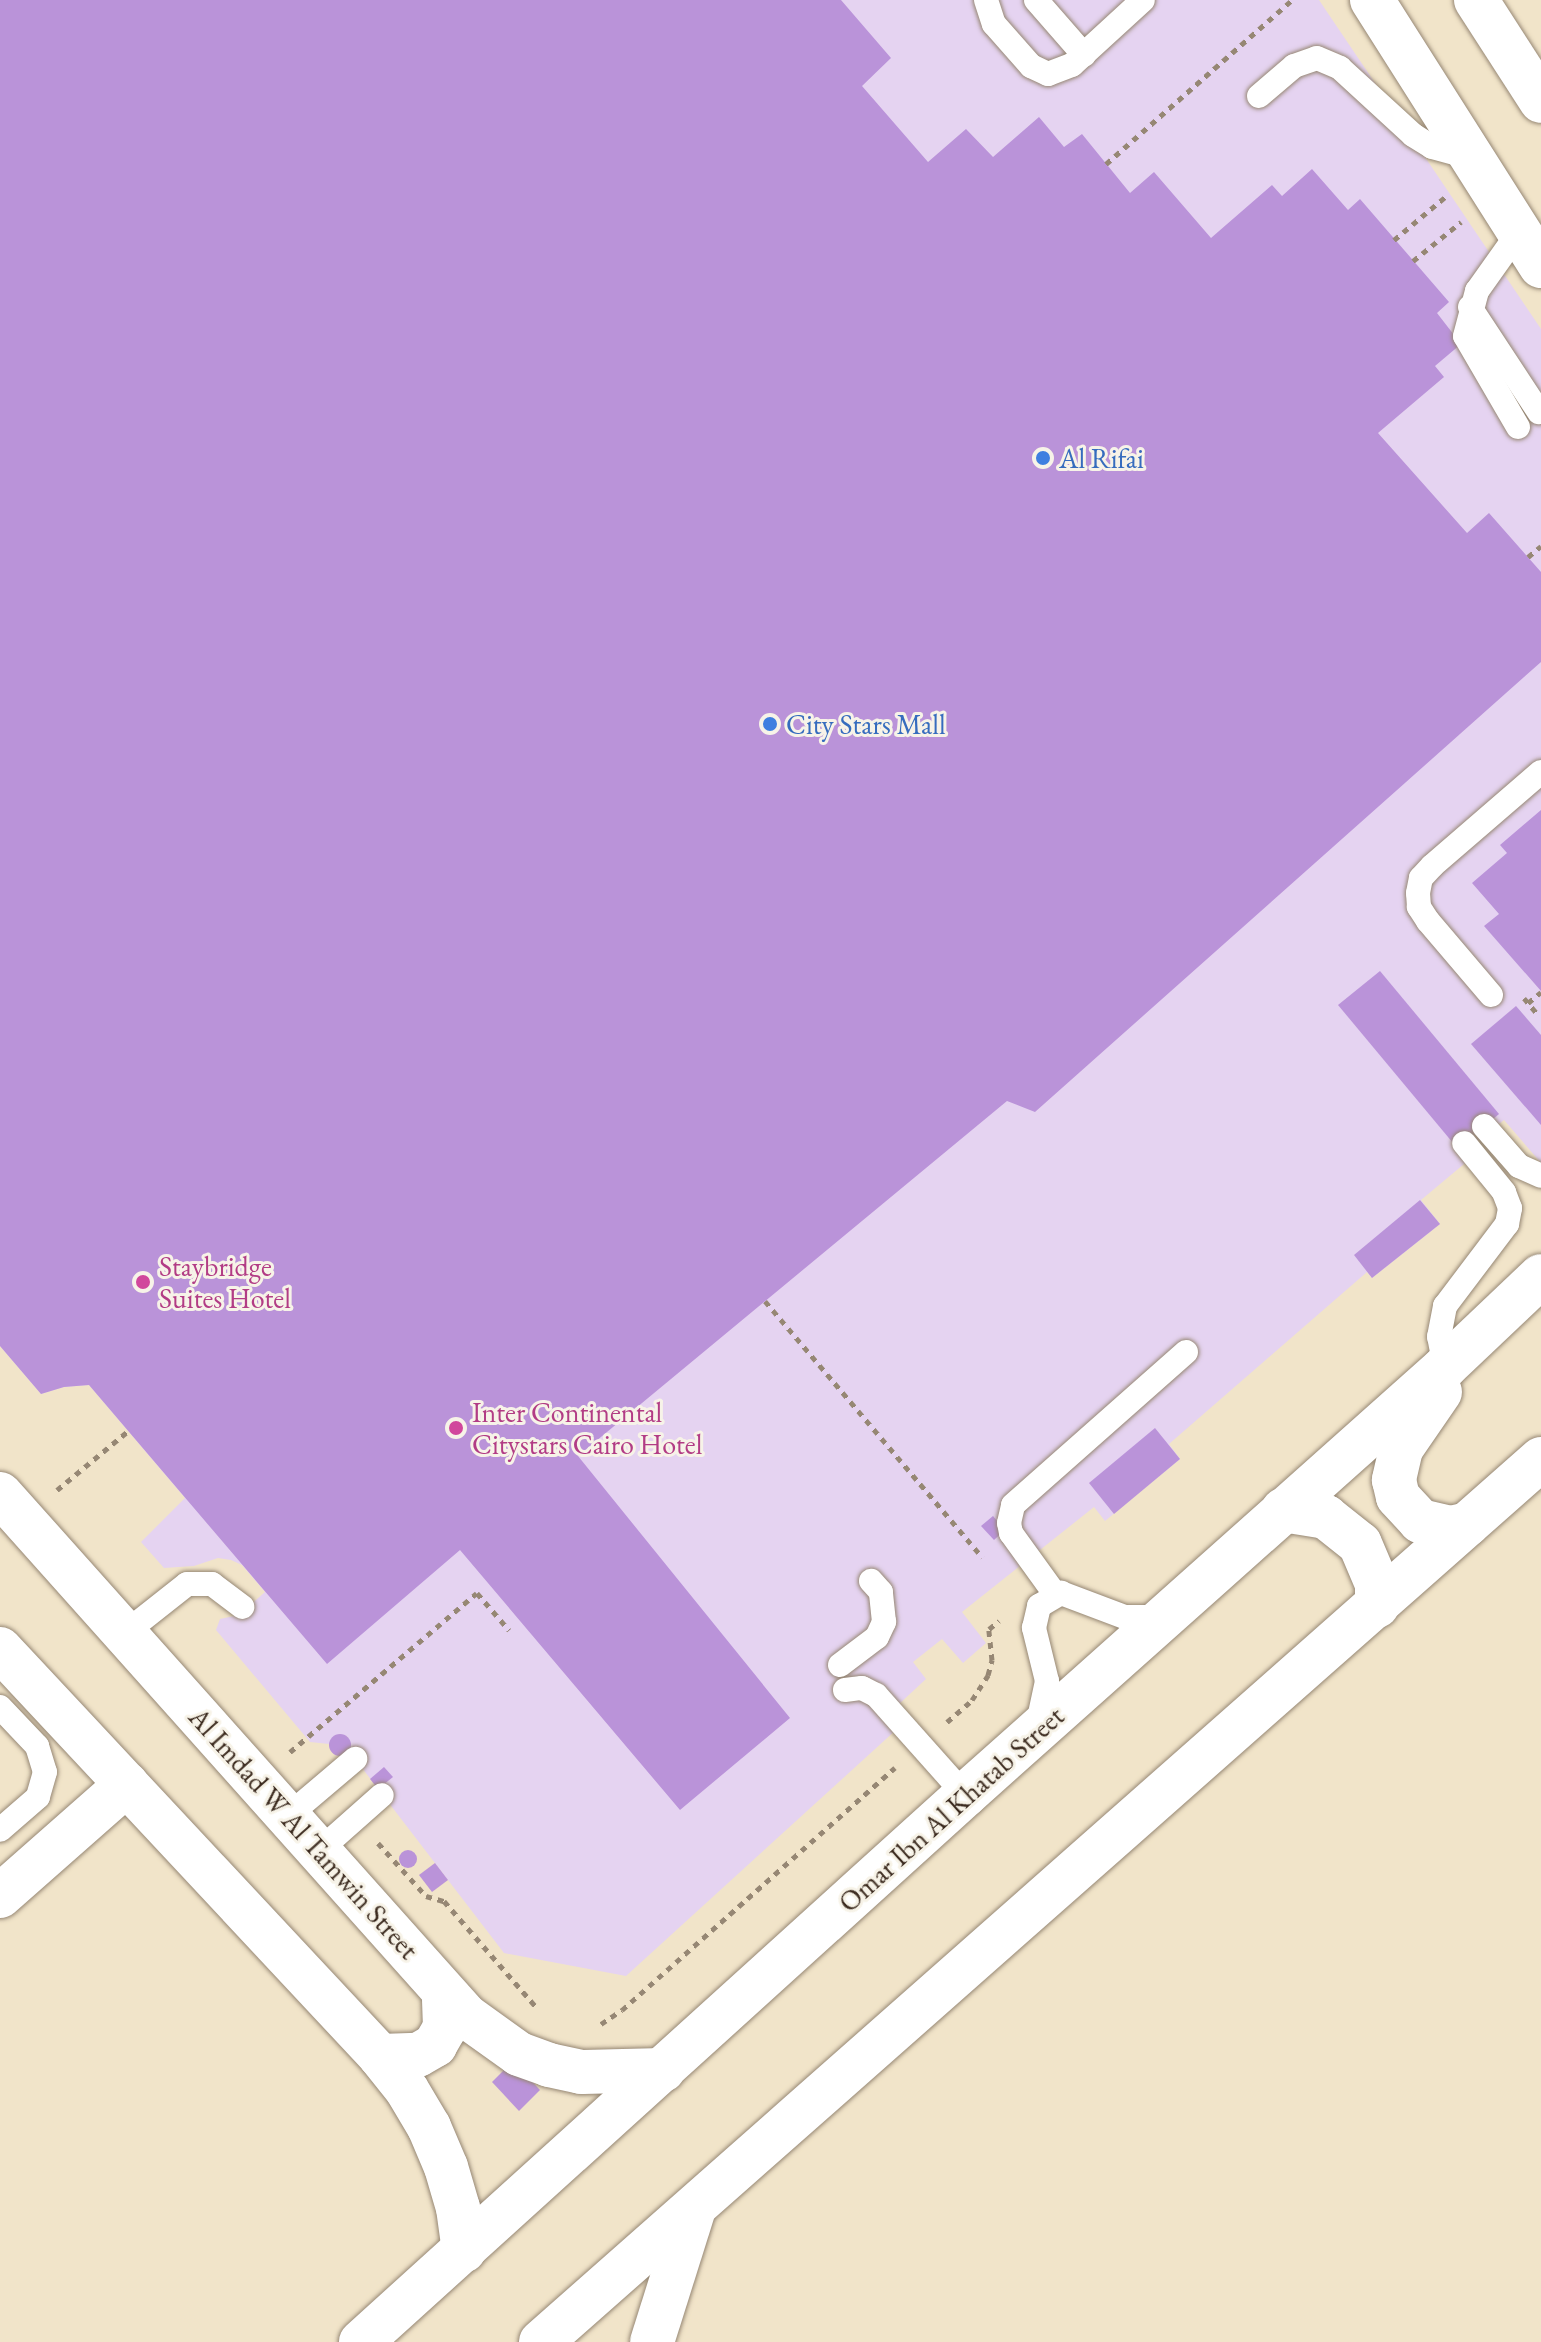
<!DOCTYPE html>
<style>
body{margin:0}
#map{position:relative;width:1541px;height:2342px;overflow:hidden;background:#f1e4c9;font-family:"EB Garamond",serif}
div>[style]{position:absolute}
.built>*{inset:0;background:#e5d3f1}
.building>*{inset:0;background:#ba93d9}
.round{border-radius:50%}
.path>*{height:5px;margin-top:-2.5px;transform-origin:0;background:repeating-linear-gradient(90deg,#968774 0 6px,transparent 0 12px)}
.roads{filter:drop-shadow(0 0 2px #968774) drop-shadow(0 0 2px #968774)}
.lane>*{height:24px;margin:-12px;padding:0 12px;transform-origin:12px;border-radius:12px;background:#fff}
.street>*{height:44px;margin:-22px;padding:0 22px;transform-origin:22px;border-radius:22px;background:#fff}
.secondary>*{height:44px;margin:-22px;padding:0 22px;transform-origin:22px;border-radius:22px;background:#fff}
.dots>*{width:22px;height:22px;translate:-50% -50%;box-sizing:border-box;border:4px solid #f7f3e8;border-radius:50%}
span{translate:-50% -50%;white-space:nowrap;text-align:center;line-height:1.15;-webkit-text-stroke:6px #f7f3e8;paint-order:stroke}
.shop-label{font-size:28px;color:#366cbe}
.left{translate:0 -50%;text-align:left}
.hotel-label{font-size:28px;color:#b23c85}
.street-label{font-size:28px;color:#3b2a1e}
</style>
<div id="map">
<div class="built">
<i style="clip-path:polygon(0 0,1319px 0,1541px 329px,1541px 1163px,1504px 1120px,1465px 1152px,1470px 1159px,1421px 1200px,1440px 1224px,1372px 1278px,1367px 1272px,1169px 1444px,1180px 1459px,1105px 1521px,1094px 1507px,962px 1612px,986px 1643px,963px 1663px,942px 1639px,913px 1662px,926px 1679px,898px 1705px,908px 1719px,626px 1976px,504px 1953px,349px 1751px,348px 1737px,339px 1734px,329px 1744px,310px 1742px,216px 1630px,220px 1619px,239px 1615px,265px 1592px,242px 1565px,231px 1560px,218px 1558px,194px 1566px,164px 1568px,141px 1542px,185px 1498px,89px 1385px,64px 1387px,41px 1394px,0 1346px)"></i>
</div>
<div class="building">
<i style="clip-path:polygon(0 0,841px 0,891px 58px,862px 86px,928px 162px,966px 129px,993px 157px,1039px 117px,1064px 147px,1082px 134px,1130px 193px,1154px 172px,1211px 238px,1272px 185px,1282px 196px,1312px 169px,1348px 210px,1360px 199px,1449px 302px,1437px 313px,1461px 344px,1435px 366px,1444px 377px,1378px 433px,1467px 533px,1489px 513px,1541px 572px,1541px 662px,1035px 1112px,1007px 1101px,578px 1456px,790px 1718px,680px 1810px,460px 1550px,327px 1664px,89px 1385px,64px 1387px,41px 1394px,0 1346px)"></i>
<i style="clip-path:polygon(1541px 810px,1541px 991px,1484px 926px,1499px 914px,1472px 883px,1507px 853px,1500px 845px)"></i>
<i style="clip-path:polygon(1380px 971px,1499px 1114px,1458px 1149px,1338px 1005px)"></i>
<i style="clip-path:polygon(1516px 1006px,1541px 1035px,1541px 1125px,1471px 1044px)"></i>
<i style="clip-path:polygon(1420px 1200px,1440px 1224px,1372px 1278px,1354px 1255px)"></i>
<i style="clip-path:polygon(1155px 1428px,1180px 1459px,1114px 1514px,1089px 1483px)"></i>
<i style="clip-path:polygon(993px 1516px,1005px 1530px,994px 1540px,981px 1526px)"></i>
<i class="round" style="left:329px;top:1734px;width:22px;height:22px"></i>
<i style="clip-path:polygon(384px 1767px,393px 1777px,378px 1789px,370px 1779px)"></i>
<i class="round" style="left:399px;top:1850px;width:18px;height:18px"></i>
<i style="clip-path:polygon(435px 1863px,448px 1880px,432px 1892px,419px 1875px)"></i>
<i style="clip-path:polygon(513px 2061px,540px 2090px,519px 2111px,492px 2082px)"></i>
</div>
<div class="path">
<i style="left:1106px;top:164px;width:248px;rotate:-41.4deg"></i>
<i style="left:1394px;top:240px;width:67px;rotate:-40.1deg"></i>
<i style="left:1413px;top:261px;width:62px;rotate:-39.1deg"></i>
<i style="left:1528px;top:557px;width:17px;rotate:-40deg"></i>
<i style="left:1524px;top:998px;width:23px;rotate:50deg"></i>
<i style="left:1528px;top:1003px;width:17px;rotate:-40deg"></i>
<i style="left:765px;top:1301px;width:336px;rotate:49.7deg"></i>
<i style="left:57px;top:1490px;width:92px;rotate:-39.7deg"></i>
<i style="left:947px;top:1722px;width:33px;rotate:-41deg"></i>
<i style="left:972px;top:1700px;width:30px;rotate:-57deg"></i>
<i style="left:988px;top:1675px;width:16px;rotate:-75deg"></i>
<i style="left:992px;top:1660px;width:31px;rotate:-96deg"></i>
<i style="left:989px;top:1629px;width:13px;rotate:-39deg"></i>
<i style="left:290px;top:1752px;width:245px;rotate:-40.4deg"></i>
<i style="left:477px;top:1593px;width:49px;rotate:49.1deg"></i>
<i style="left:378px;top:1843px;width:72px;rotate:47.8deg"></i>
<i style="left:426px;top:1896px;width:19px;rotate:16deg"></i>
<i style="left:444px;top:1901px;width:143px;rotate:49deg"></i>
<i style="left:601px;top:2024px;width:25px;rotate:-34deg"></i>
<i style="left:622px;top:2010px;width:365px;rotate:-41.6deg"></i>
</div>
<div class="roads">
<div class="lane">
<i style="left:986px;top:0;width:25px;rotate:72deg"></i>
<i style="left:994px;top:24px;width:56px;rotate:48.6deg"></i>
<i style="left:1031px;top:66px;width:19px;rotate:25deg"></i>
<i style="left:1048px;top:74px;width:26px;rotate:-21deg"></i>
<i style="left:1072px;top:65px;width:96px;rotate:-42.5deg"></i>
<i style="left:1036px;top:0;width:73px;rotate:48.9deg"></i>
<i style="left:1259px;top:96px;width:46px;rotate:-40.6deg"></i>
<i style="left:1294px;top:66px;width:24px;rotate:-19deg"></i>
<i style="left:1317px;top:58px;width:25px;rotate:23deg"></i>
<i style="left:1340px;top:68px;width:99px;rotate:42.5deg"></i>
<i style="left:1413px;top:135px;width:22px;rotate:32deg"></i>
<i style="left:1432px;top:147px;width:39px;rotate:15deg"></i>
<i style="left:1470px;top:307px;width:126px;rotate:56.7deg"></i>
<i style="left:1518px;top:427px;width:105px;rotate:-120.2deg"></i>
<i style="left:1465px;top:336px;width:47px;rotate:-75.1deg"></i>
<i style="left:1477px;top:291px;width:72px;rotate:-54.6deg"></i>
<i style="left:1491px;top:995px;width:97px;rotate:-130.4deg"></i>
<i style="left:1428px;top:921px;width:17px;rotate:-123deg"></i>
<i style="left:1419px;top:907px;width:14px;rotate:-94deg"></i>
<i style="left:1418px;top:893px;width:15px;rotate:-79deg"></i>
<i style="left:1421px;top:878px;width:16px;rotate:-47deg"></i>
<i style="left:1432px;top:866px;width:144px;rotate:-40.8deg"></i>
<i style="left:1484px;top:1126px;width:53px;rotate:48.8deg"></i>
<i style="left:1519px;top:1166px;width:24px;rotate:24deg"></i>
<i style="left:1445px;top:1367px;width:31px;rotate:-101deg"></i>
<i style="left:1439px;top:1337px;width:32px;rotate:-79deg"></i>
<i style="left:1445px;top:1306px;width:103px;rotate:-52.9deg"></i>
<i style="left:1507px;top:1224px;width:16px;rotate:-79deg"></i>
<i style="left:1510px;top:1208px;width:17px;rotate:-111deg"></i>
<i style="left:1504px;top:1192px;width:63px;rotate:-129.2deg"></i>
<i style="left:1055px;top:1594px;width:75px;rotate:-125.8deg"></i>
<i style="left:1011px;top:1533px;width:10px;rotate:-101deg"></i>
<i style="left:1009px;top:1523px;width:18px;rotate:-77deg"></i>
<i style="left:1013px;top:1505px;width:231px;rotate:-41.5deg"></i>
<i style="left:125px;top:1633px;width:79px;rotate:-38.3deg"></i>
<i style="left:187px;top:1584px;width:25px"></i>
<i style="left:212px;top:1584px;width:38px;rotate:37deg"></i>
<i style="left:840px;top:1665px;width:46px;rotate:-37.1deg"></i>
<i style="left:877px;top:1637px;width:17px;rotate:-65deg"></i>
<i style="left:884px;top:1622px;width:30px;rotate:-96deg"></i>
<i style="left:881px;top:1592px;width:15px;rotate:-132deg"></i>
<i style="left:845px;top:1690px;width:17px;rotate:-7deg"></i>
<i style="left:862px;top:1688px;width:16px;rotate:27deg"></i>
<i style="left:876px;top:1695px;width:134px;rotate:48.3deg"></i>
<i style="left:0;top:1707px;width:54px;rotate:46.5deg"></i>
<i style="left:37px;top:1746px;width:27px;rotate:73deg"></i>
<i style="left:45px;top:1772px;width:26px;rotate:106deg"></i>
<i style="left:38px;top:1797px;width:50px;rotate:139deg"></i>
<i style="left:1038px;top:1723px;width:43px;rotate:-77.9deg"></i>
<i style="left:1047px;top:1681px;width:55px;rotate:-103.8deg"></i>
<i style="left:1034px;top:1628px;width:23px;rotate:-77deg"></i>
<i style="left:1039px;top:1606px;width:26px;rotate:-31deg"></i>
<i style="left:1061px;top:1593px;width:68px;rotate:20.6deg"></i>
<i style="left:1125px;top:1617px;width:36px"></i>
<i style="left:289px;top:1815px;width:87px;rotate:-40.3deg"></i>
<i style="left:321px;top:1849px;width:81px;rotate:-41.5deg"></i>
</div>
<div class="street">
<i style="left:0;top:1896px;width:169px;rotate:-41.4deg"></i>
<i style="left:652px;top:2342px;width:139px;rotate:-72.5deg"></i>
</div>
<div class="secondary">
<i style="left:1372px;top:0;width:315px;rotate:57.6deg"></i>
<i style="left:1476px;top:0;width:120px;rotate:57.2deg"></i>
<i style="left:1440px;top:1392px;width:69px;rotate:124.4deg"></i>
<i style="left:1401px;top:1449px;width:32px;rotate:103deg"></i>
<i style="left:1394px;top:1480px;width:17px;rotate:77deg"></i>
<i style="left:1398px;top:1497px;width:33px;rotate:47deg"></i>
<i style="left:1420px;top:1521px;width:32px;rotate:13deg"></i>
<i style="left:1451px;top:1528px;width:17px;rotate:-13deg"></i>
<i style="left:0;top:1494px;width:700px;rotate:48.24deg"></i>
<i style="left:466px;top:2016px;width:65px;rotate:35.6deg"></i>
<i style="left:519px;top:2054px;width:32px;rotate:20deg"></i>
<i style="left:549px;top:2065px;width:33px;rotate:12deg"></i>
<i style="left:581px;top:2072px;width:82px;rotate:-1.4deg"></i>
<i style="left:1283px;top:1510px;width:44px;rotate:9.2deg"></i>
<i style="left:1326px;top:1517px;width:43px;rotate:38.5deg"></i>
<i style="left:1360px;top:1544px;width:43px;rotate:67deg"></i>
<i style="left:1377px;top:1584px;width:22px;rotate:90deg"></i>
<i style="left:0;top:1649px;width:557px;rotate:46.96deg"></i>
<i style="left:380px;top:2056px;width:43px;rotate:51.5deg"></i>
<i style="left:407px;top:2090px;width:43px;rotate:59.3deg"></i>
<i style="left:429px;top:2127px;width:43px;rotate:67deg"></i>
<i style="left:446px;top:2167px;width:43px;rotate:73.7deg"></i>
<i style="left:458px;top:2208px;width:43px;rotate:82.1deg"></i>
<i style="left:380px;top:2056px;width:38px;rotate:-2deg"></i>
<i style="left:418px;top:2055px;width:20px;rotate:-30deg"></i>
<i style="left:435px;top:2045px;width:20px;rotate:-60deg"></i>
<i style="left:445px;top:2028px;width:36px;rotate:-92deg"></i>
<i style="left:361px;top:2342px;width:815px;rotate:-42.16deg"></i>
<i style="left:965px;top:1795px;width:643px;rotate:-41.72deg"></i>
<i style="left:1445px;top:1367px;width:132px;rotate:-43.5deg"></i>
<i style="left:541px;top:2342px;width:1334px;rotate:-41.44deg"></i>
</div>
</div>
<div class="dots">
<i style="left:1043px;top:458px;background:#3f7fe0"></i>
<i style="left:770px;top:724px;background:#3f7fe0"></i>
<i style="left:143px;top:1282px;background:#d1479c"></i>
<i style="left:456px;top:1428px;background:#d1479c"></i>
</div>
<div class="shop-label">
<span class="left" style="left:1059px;top:458px">Al Rifai</span>
<span class="left" style="left:786px;top:724px">City Stars Mall</span>
</div>
<div class="hotel-label">
<span class="left" style="left:159px;top:1282px">Staybridge<br>Suites Hotel</span>
<span class="left" style="left:472px;top:1428px">Inter Continental<br>Citystars Cairo Hotel</span>
</div>
<div class="street-label">
<span style="left:951px;top:1809px;rotate:-42deg">Omar Ibn Al Khatab Street</span>
<span style="left:304px;top:1833px;rotate:48deg">Al Imdad W Al Tamwin Street</span>
</div>
</div>
